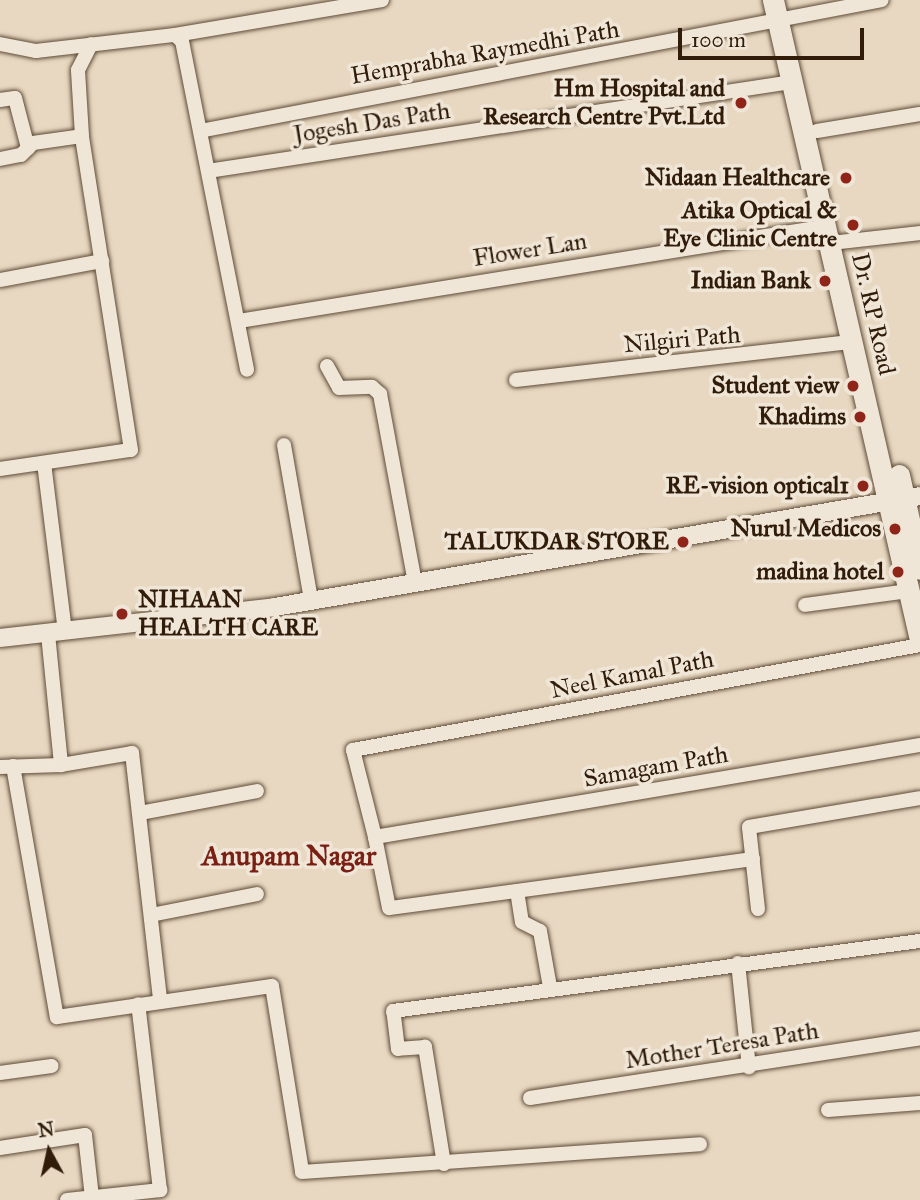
<!DOCTYPE html>
<style>
body{margin:0}
#map{position:relative;width:920px;height:1200px;overflow:hidden;background:#e8d8c1;font-family:"IM FELL Great Primer",serif}
div>[style]{position:absolute}
.roads{filter:drop-shadow(0 0 2px #5e4b37) drop-shadow(0 0 2px #5e4b37)}
.minor>*{height:14px;margin:-7px;padding:0 7px;transform-origin:7px;border-radius:7px;background:#f0e6d7}
.tertiary>*{height:18px;margin:-9px;padding:0 9px;transform-origin:9px;border-radius:9px;background:#f0e6d7}
.secondary>*{height:21px;margin:-10.5px;padding:0 10.5px;transform-origin:10.5px;border-radius:10.5px;background:#f0e6d7}
.dots>*{width:19px;height:19px;translate:-50% -50%;box-sizing:border-box;border:4px solid #f0e6d7;border-radius:50%}
span{translate:-50% -50%;white-space:nowrap;text-align:center;line-height:1.15;-webkit-text-stroke:7px #f0e6d7;paint-order:stroke}
.street-label{font-size:24px;color:#301c09}
.poi-label{font-size:24px;color:#301c09;font-weight:700}
.right{translate:-100% -50%;text-align:right}
.left{translate:0 -50%;text-align:left}
.quarter-label{font-size:28px;color:#7a1f14;font-weight:700}
.north{position:absolute;left:14px;top:1116px;width:70px;height:70px;-webkit-text-stroke:5px #f0e6d7;paint-order:stroke;rotate:352deg;font-size:19px;font-weight:700;line-height:28px;text-align:center;color:#301c09}
.north::after{content:'';display:block;margin:auto;width:24px;height:32px;background:#301c09;clip-path:polygon(50% 0,100% 100%,50% 72%,0 100%)}
.scale{position:absolute;left:678px;top:28px;width:186px;height:32px;box-sizing:border-box;border:4px solid #301c09;border-top:0;padding-left:9px;font-size:21px;line-height:24px;white-space:nowrap;color:#301c09;-webkit-text-stroke:5px #f0e6d7;paint-order:stroke}
</style>
<div id="map">
<div class="roads">
<div class="minor">
<i style="left:175px;top:35px;width:9px;rotate:41deg"></i>
<i style="left:182px;top:41px;width:335px;rotate:78.8deg"></i>
<i style="left:0;top:44px;width:37px;rotate:11deg"></i>
<i style="left:36px;top:51px;width:140px;rotate:-6.6deg"></i>
<i style="left:175px;top:35px;width:210px;rotate:-9.6deg"></i>
<i style="left:0;top:100px;width:15px;rotate:-8deg"></i>
<i style="left:15px;top:98px;width:52px;rotate:75.4deg"></i>
<i style="left:200px;top:131px;width:694px;rotate:-10.87deg"></i>
<i style="left:817px;top:131px;width:104px;rotate:-9.4deg"></i>
<i style="left:0;top:159px;width:21px;rotate:-11deg"></i>
<i style="left:21px;top:155px;width:17px;rotate:-45deg"></i>
<i style="left:33px;top:143px;width:49px;rotate:-8.1deg"></i>
<i style="left:208px;top:171px;width:591px;rotate:-8.67deg"></i>
<i style="left:831px;top:243px;width:90px;rotate:-6.4deg"></i>
<i style="left:0;top:280px;width:104px;rotate:-10.6deg"></i>
<i style="left:239px;top:321px;width:597px;rotate:-9.16deg"></i>
<i style="left:327px;top:366px;width:25px;rotate:61deg"></i>
<i style="left:339px;top:388px;width:33px;rotate:-2deg"></i>
<i style="left:372px;top:387px;width:11px;rotate:41deg"></i>
<i style="left:380px;top:394px;width:191px;rotate:79.5deg"></i>
<i style="left:516px;top:380px;width:338px;rotate:-6.5deg"></i>
<i style="left:284px;top:445px;width:157px;rotate:80.1deg"></i>
<i style="left:44px;top:463px;width:170px;rotate:82.9deg"></i>
<i style="left:0;top:469px;width:132px;rotate:-8.3deg"></i>
<i style="left:131px;top:450px;width:318px;rotate:-98.9deg"></i>
<i style="left:82px;top:136px;width:66px;rotate:-93.5deg"></i>
<i style="left:78px;top:70px;width:29px;rotate:-63deg"></i>
<i style="left:805px;top:605px;width:105px;rotate:-7.7deg"></i>
<i style="left:48px;top:634px;width:132px;rotate:84.3deg"></i>
<i style="left:13px;top:766px;width:255px;rotate:80.1deg"></i>
<i style="left:57px;top:1017px;width:217px;rotate:-8.2deg"></i>
<i style="left:272px;top:986px;width:188px;rotate:80.8deg"></i>
<i style="left:302px;top:1172px;width:399px;rotate:-4deg"></i>
<i style="left:0;top:767px;width:61px;rotate:-1.9deg"></i>
<i style="left:61px;top:765px;width:72px;rotate:-9.6deg"></i>
<i style="left:132px;top:753px;width:249px;rotate:83.5deg"></i>
<i style="left:140px;top:813px;width:119px;rotate:-10.6deg"></i>
<i style="left:375px;top:837px;width:90px;rotate:-104.2deg"></i>
<i style="left:353px;top:750px;width:577px;rotate:-10.49deg"></i>
<i style="left:753px;top:859px;width:367px;rotate:172.3deg"></i>
<i style="left:389px;top:908px;width:72px;rotate:-101.2deg"></i>
<i style="left:375px;top:837px;width:553px;rotate:-9.58deg"></i>
<i style="left:517px;top:891px;width:31px;rotate:81deg"></i>
<i style="left:522px;top:922px;width:20px;rotate:27deg"></i>
<i style="left:540px;top:931px;width:57px;rotate:79.9deg"></i>
<i style="left:758px;top:909px;width:82px;rotate:-96.3deg"></i>
<i style="left:749px;top:827px;width:173px;rotate:-9.6deg"></i>
<i style="left:151px;top:915px;width:108px;rotate:-11.2deg"></i>
<i style="left:738px;top:963px;width:105px;rotate:84deg"></i>
<i style="left:0;top:1073px;width:52px;rotate:-7.7deg"></i>
<i style="left:530px;top:1098px;width:395px;rotate:-8.7deg"></i>
<i style="left:828px;top:1110px;width:92px;rotate:-4.4deg"></i>
<i style="left:0;top:1148px;width:86px;rotate:-8.7deg"></i>
<i style="left:85px;top:1135px;width:62px;rotate:83.6deg"></i>
<i style="left:444px;top:1164px;width:119px;rotate:-99.2deg"></i>
<i style="left:425px;top:1047px;width:27px;rotate:176deg"></i>
<i style="left:398px;top:1049px;width:38px;rotate:-97deg"></i>
<i style="left:393px;top:1011px;width:532px;rotate:-7.57deg"></i>
<i style="left:67px;top:1200px;width:94px;rotate:-6.1deg"></i>
<i style="left:160px;top:1190px;width:187px;rotate:-96.7deg"></i>
</div>
<div class="tertiary">
<i style="left:0;top:638px;width:277px;rotate:-6.4deg"></i>
<i style="left:275px;top:607px;width:654px;rotate:-9.76deg"></i>
</div>
<div class="secondary">
<i style="left:773px;top:0;width:657px;rotate:77.06deg"></i>
<i style="left:899px;top:475px;width:96px;rotate:77.4deg"></i>
</div>
</div>
<div class="dots">
<i style="left:741px;top:103px;background:#8f2418"></i>
<i style="left:846px;top:178px;background:#8f2418"></i>
<i style="left:853px;top:225px;background:#8f2418"></i>
<i style="left:825px;top:281px;background:#8f2418"></i>
<i style="left:853px;top:386px;background:#8f2418"></i>
<i style="left:860px;top:417px;background:#8f2418"></i>
<i style="left:863px;top:486px;background:#8f2418"></i>
<i style="left:895px;top:529px;background:#8f2418"></i>
<i style="left:683px;top:542px;background:#8f2418"></i>
<i style="left:898px;top:572px;background:#8f2418"></i>
<i style="left:122px;top:614px;background:#8f2418"></i>
</div>
<div class="street-label">
<span style="left:485px;top:53px;rotate:-10deg">Hemprabha Raymedhi Path</span>
<span style="left:372px;top:123px;rotate:-9deg">Jogesh Das Path</span>
<span style="left:530px;top:250px;rotate:-9deg">Flower Lan</span>
<span style="left:873px;top:314px;rotate:77deg">Dr. RP Road</span>
<span style="left:682px;top:340px;rotate:-5deg">Nilgiri Path</span>
<span style="left:632px;top:675px;rotate:-11deg">Neel Kamal Path</span>
<span style="left:656px;top:767px;rotate:-10deg">Samagam Path</span>
<span style="left:722px;top:1046px;rotate:-9deg">Mother Teresa Path</span>
</div>
<div class="poi-label">
<span class="right" style="left:725px;top:103px">Hm Hospital and<br>Research Centre Pvt.Ltd</span>
<span class="right" style="left:830px;top:178px">Nidaan Healthcare</span>
<span class="right" style="left:837px;top:225px">Atika Optical &amp;<br>Eye Clinic Centre</span>
<span class="right" style="left:811px;top:281px">Indian Bank</span>
<span class="right" style="left:839px;top:386px">Student view</span>
<span class="right" style="left:846px;top:417px">Khadims</span>
<span class="right" style="left:849px;top:486px">RE-vision optical1</span>
<span class="right" style="left:881px;top:529px">Nurul Medicos</span>
<span class="right" style="left:669px;top:542px">TALUKDAR STORE</span>
<span class="right" style="left:884px;top:572px">madina hotel</span>
<span class="left" style="left:138px;top:614px">NIHAAN<br>HEALTH CARE</span>
</div>
<div class="quarter-label">
<span style="left:289px;top:856px">Anupam Nagar</span>
</div>
<div class="north">N</div>
<div class="scale">100 m</div>
</div>
